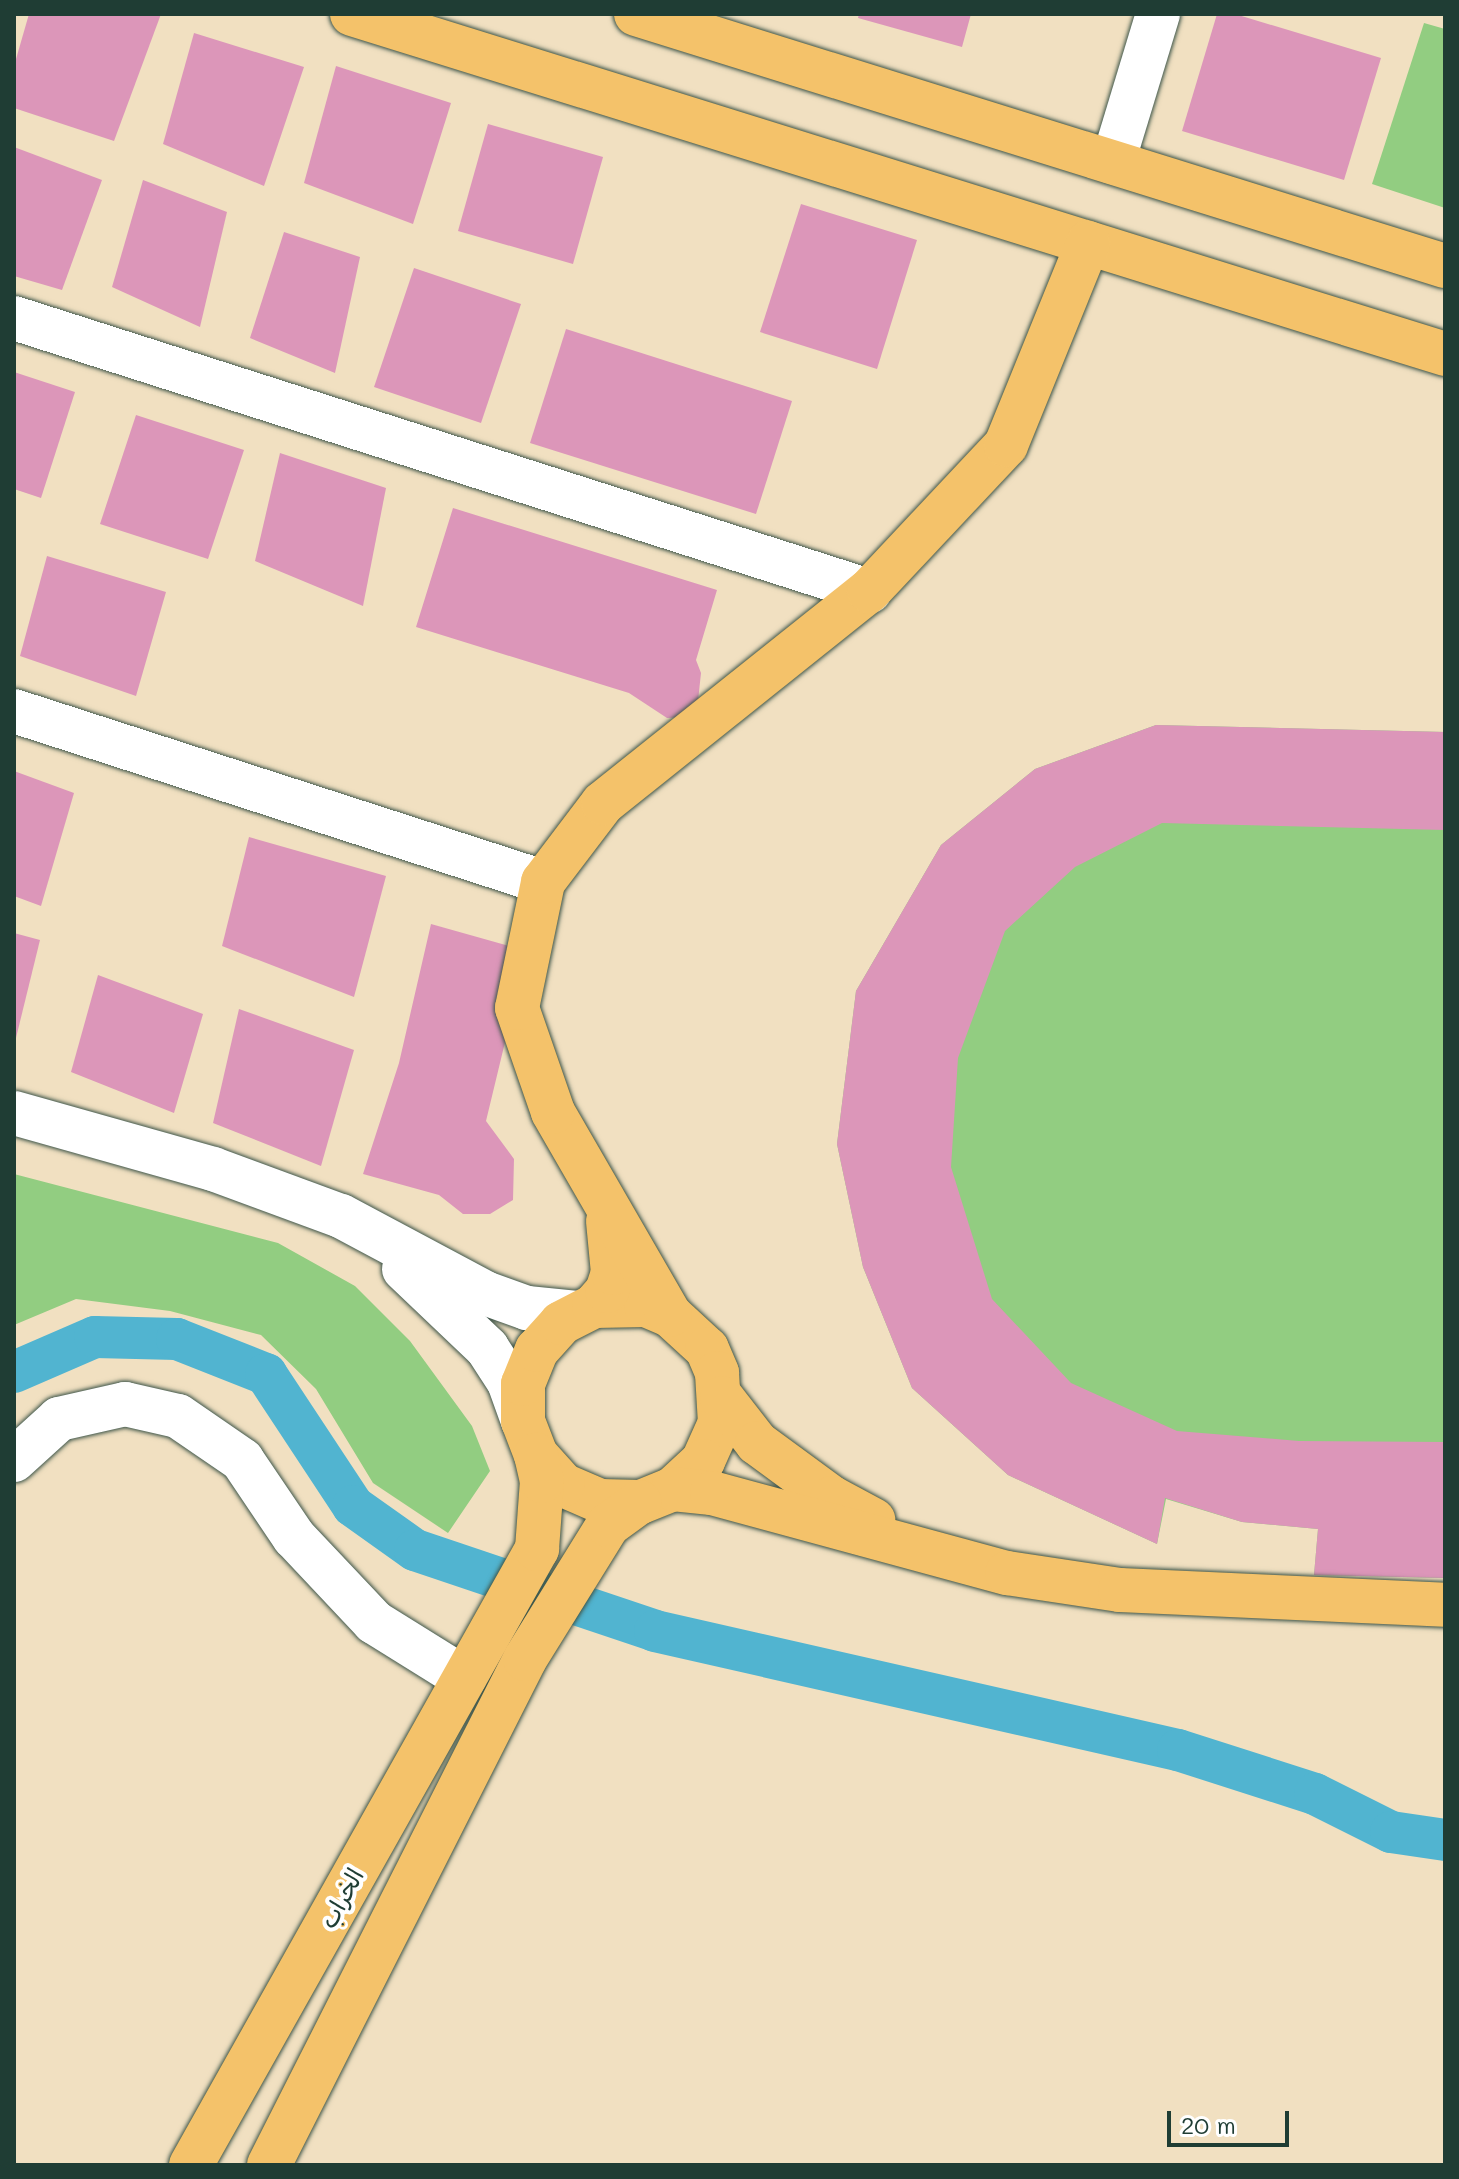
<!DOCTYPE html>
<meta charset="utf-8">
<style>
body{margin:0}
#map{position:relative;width:1459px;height:2179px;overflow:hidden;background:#f1e0c1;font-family:Mali,"Playpen Sans Arabic",sans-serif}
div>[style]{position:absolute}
.green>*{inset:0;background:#92cd81}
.canal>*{height:42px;margin:-21px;padding:0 21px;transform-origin:21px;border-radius:21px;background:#51b4d0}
.building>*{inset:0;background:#dc96b9}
.roads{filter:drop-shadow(0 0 2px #3e5549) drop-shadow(0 0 2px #3e5549)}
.minor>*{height:44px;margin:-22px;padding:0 22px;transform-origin:22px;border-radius:22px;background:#fff}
.major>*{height:44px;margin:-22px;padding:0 22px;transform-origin:22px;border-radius:22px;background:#f4c26a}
span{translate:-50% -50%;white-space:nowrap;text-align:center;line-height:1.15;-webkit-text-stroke:8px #fff;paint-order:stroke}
.street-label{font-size:24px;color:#1f3d34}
.frame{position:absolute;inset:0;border:16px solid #1f3d34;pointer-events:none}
.scale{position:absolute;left:1167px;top:2111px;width:122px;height:36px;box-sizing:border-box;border:4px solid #1f3d34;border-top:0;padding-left:10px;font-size:24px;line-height:28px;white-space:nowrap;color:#1f3d34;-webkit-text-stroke:6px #fff;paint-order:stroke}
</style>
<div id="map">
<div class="green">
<i style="clip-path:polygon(1424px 23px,1445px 29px,1445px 208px,1372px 184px)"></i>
<i style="clip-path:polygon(1156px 725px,1445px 732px,1445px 1578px,1314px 1575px,1318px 1529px,1242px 1522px,1166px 1499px,1157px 1544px,1008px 1475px,912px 1388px,863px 1267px,837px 1144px,856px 991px,941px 845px,1035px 769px)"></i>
<i style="clip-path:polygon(14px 1174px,278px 1243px,355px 1286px,410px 1341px,472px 1426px,490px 1471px,448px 1533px,373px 1483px,316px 1389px,261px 1335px,170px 1311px,76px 1299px,14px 1325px)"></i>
</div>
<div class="canal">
<i style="left:14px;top:1372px;width:88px;rotate:-23.4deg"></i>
<i style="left:95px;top:1337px;width:82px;rotate:1.4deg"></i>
<i style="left:177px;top:1339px;width:96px;rotate:21.5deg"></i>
<i style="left:266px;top:1374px;width:158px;rotate:56.6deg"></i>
<i style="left:353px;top:1506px;width:76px;rotate:35.4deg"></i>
<i style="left:415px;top:1550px;width:253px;rotate:18.6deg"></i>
<i style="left:655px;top:1631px;width:536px;rotate:12.82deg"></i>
<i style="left:1178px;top:1750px;width:144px;rotate:17.8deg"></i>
<i style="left:1315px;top:1794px;width:85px;rotate:26.6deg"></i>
<i style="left:1391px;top:1832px;width:55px;rotate:8.4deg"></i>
</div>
<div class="building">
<i style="clip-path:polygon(29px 14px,161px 14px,114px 141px,14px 108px,14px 66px)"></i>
<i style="clip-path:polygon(859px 14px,971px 14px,962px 47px,858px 18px)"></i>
<i style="clip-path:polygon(1217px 14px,1235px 14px,1381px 58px,1344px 180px,1182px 131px)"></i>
<i style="clip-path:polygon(194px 33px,304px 67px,264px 186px,163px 144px)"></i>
<i style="clip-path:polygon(336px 66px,451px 103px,413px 224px,304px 183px)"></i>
<i style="clip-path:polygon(488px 124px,603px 157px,573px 264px,458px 231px)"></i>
<i style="clip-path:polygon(14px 147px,102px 180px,62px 290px,14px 276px)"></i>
<i style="clip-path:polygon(143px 180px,227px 212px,200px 327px,112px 287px)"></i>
<i style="clip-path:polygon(801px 204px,917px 240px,877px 369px,760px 332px)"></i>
<i style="clip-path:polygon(284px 232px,360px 257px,335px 373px,250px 338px)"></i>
<i style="clip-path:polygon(414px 268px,521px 304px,481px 423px,374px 387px)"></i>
<i style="clip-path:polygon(566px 329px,792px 401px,756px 514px,530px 443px)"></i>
<i style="clip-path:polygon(14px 372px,75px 392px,41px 498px,14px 489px)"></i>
<i style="clip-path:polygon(136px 415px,244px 450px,208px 559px,100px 524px)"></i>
<i style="clip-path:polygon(280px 453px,386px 488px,363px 606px,255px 561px)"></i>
<i style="clip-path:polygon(453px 508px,717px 590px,696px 660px,701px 673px,698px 701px,687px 717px,667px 718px,629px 693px,416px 627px)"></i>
<i style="clip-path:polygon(47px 556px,166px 592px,136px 696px,20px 656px)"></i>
<i style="clip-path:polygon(1156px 725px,1445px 732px,1445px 830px,1162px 823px,1075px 867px,1005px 931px,958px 1058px,951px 1167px,992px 1299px,1071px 1383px,1177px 1431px,1299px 1441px,1445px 1442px,1445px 1578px,1314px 1575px,1318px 1529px,1242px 1522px,1165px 1498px,1157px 1544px,1008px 1475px,912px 1388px,863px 1267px,837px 1144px,856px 991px,941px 845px,1035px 769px)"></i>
<i style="clip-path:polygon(14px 771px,74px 793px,41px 906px,14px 896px)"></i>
<i style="clip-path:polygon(249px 837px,386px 876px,354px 997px,222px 946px)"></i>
<i style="clip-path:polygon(431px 924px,527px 951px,486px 1121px,514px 1159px,513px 1200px,490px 1214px,463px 1214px,439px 1195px,363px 1174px,399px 1063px)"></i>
<i style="clip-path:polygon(14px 933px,40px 940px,15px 1042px,14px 1042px)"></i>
<i style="clip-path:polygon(98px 975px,203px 1014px,174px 1113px,71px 1072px)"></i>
<i style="clip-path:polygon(239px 1009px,354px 1050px,321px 1166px,213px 1123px)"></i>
</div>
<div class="roads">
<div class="minor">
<i style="left:1113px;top:162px;width:155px;rotate:-73.1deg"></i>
<i style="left:14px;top:318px;width:898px;rotate:17.71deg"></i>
<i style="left:14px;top:711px;width:556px;rotate:17.91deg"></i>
<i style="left:14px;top:1113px;width:207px;rotate:15.7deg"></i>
<i style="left:213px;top:1169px;width:136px;rotate:20.2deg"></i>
<i style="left:341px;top:1216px;width:163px;rotate:28.1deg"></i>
<i style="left:485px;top:1293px;width:45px;rotate:19.7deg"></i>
<i style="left:527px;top:1308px;width:50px;rotate:5.7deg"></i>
<i style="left:404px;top:1269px;width:115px;rotate:43.6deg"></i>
<i style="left:487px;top:1348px;width:40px;rotate:57.1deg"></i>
<i style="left:509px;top:1382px;width:41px;rotate:70.3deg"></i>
<i style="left:14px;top:1460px;width:61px;rotate:-42.3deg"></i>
<i style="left:59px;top:1419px;width:68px;rotate:-12.8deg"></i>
<i style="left:125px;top:1404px;width:54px;rotate:12.8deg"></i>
<i style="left:178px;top:1416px;width:78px;rotate:34.5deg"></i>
<i style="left:242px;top:1460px;width:93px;rotate:56deg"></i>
<i style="left:294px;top:1537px;width:117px;rotate:46.7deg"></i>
<i style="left:374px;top:1622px;width:106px;rotate:31.9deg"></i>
</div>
<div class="major">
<i style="left:352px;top:14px;width:1145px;rotate:17.28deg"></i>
<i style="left:636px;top:14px;width:847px;rotate:17.3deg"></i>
<i style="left:594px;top:1306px;width:52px;rotate:-1.1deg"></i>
<i style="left:646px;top:1305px;width:26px;rotate:23deg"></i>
<i style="left:670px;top:1315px;width:50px;rotate:42.6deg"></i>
<i style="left:707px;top:1349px;width:26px;rotate:67deg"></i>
<i style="left:717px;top:1373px;width:50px;rotate:86.6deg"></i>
<i style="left:720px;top:1423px;width:42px;rotate:114.1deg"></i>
<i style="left:703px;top:1461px;width:41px;rotate:137deg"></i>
<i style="left:673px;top:1489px;width:35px;rotate:158deg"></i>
<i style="left:640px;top:1502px;width:40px;rotate:-178.6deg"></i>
<i style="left:600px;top:1501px;width:40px;rotate:-156.6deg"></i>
<i style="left:563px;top:1485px;width:40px;rotate:-132deg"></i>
<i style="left:536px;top:1455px;width:36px;rotate:-111deg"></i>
<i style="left:523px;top:1421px;width:37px;rotate:-90deg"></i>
<i style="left:523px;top:1384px;width:37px;rotate:-68deg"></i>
<i style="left:537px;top:1350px;width:36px;rotate:-48deg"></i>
<i style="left:561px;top:1323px;width:37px;rotate:-27deg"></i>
<i style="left:594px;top:1306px;width:20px;rotate:-49deg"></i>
<i style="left:607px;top:1291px;width:19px;rotate:-72deg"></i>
<i style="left:613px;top:1273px;width:52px;rotate:-95.5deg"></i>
<i style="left:670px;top:1315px;width:234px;rotate:-120deg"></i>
<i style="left:553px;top:1112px;width:110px;rotate:-109.1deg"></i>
<i style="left:517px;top:1008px;width:129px;rotate:-78.3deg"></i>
<i style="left:543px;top:882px;width:99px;rotate:-52.8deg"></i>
<i style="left:603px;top:803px;width:340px;rotate:-38.6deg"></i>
<i style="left:869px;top:591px;width:200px;rotate:-46.8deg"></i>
<i style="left:1006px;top:445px;width:218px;rotate:-67.9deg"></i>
<i style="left:722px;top:1398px;width:57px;rotate:52.1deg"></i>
<i style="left:757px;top:1443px;width:93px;rotate:36.3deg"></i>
<i style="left:832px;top:1498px;width:47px;rotate:28.2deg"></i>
<i style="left:673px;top:1489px;width:39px;rotate:6deg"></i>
<i style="left:712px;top:1493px;width:306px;rotate:15.2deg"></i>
<i style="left:1007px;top:1573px;width:114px;rotate:8.6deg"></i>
<i style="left:1120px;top:1590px;width:325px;rotate:2.6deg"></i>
<i style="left:191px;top:2165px;width:707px;rotate:-60.68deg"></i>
<i style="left:537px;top:1549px;width:68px;rotate:-85.8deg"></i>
<i style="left:542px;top:1481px;width:27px;rotate:-103deg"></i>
<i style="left:269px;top:2165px;width:567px;rotate:-63.16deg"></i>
<i style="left:525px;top:1659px;width:158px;rotate:-58.2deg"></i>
<i style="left:608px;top:1525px;width:39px;rotate:-36deg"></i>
</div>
</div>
<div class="street-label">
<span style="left:341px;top:1898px;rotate:-61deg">الخراب</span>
</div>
<div class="frame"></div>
<div class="scale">20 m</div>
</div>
